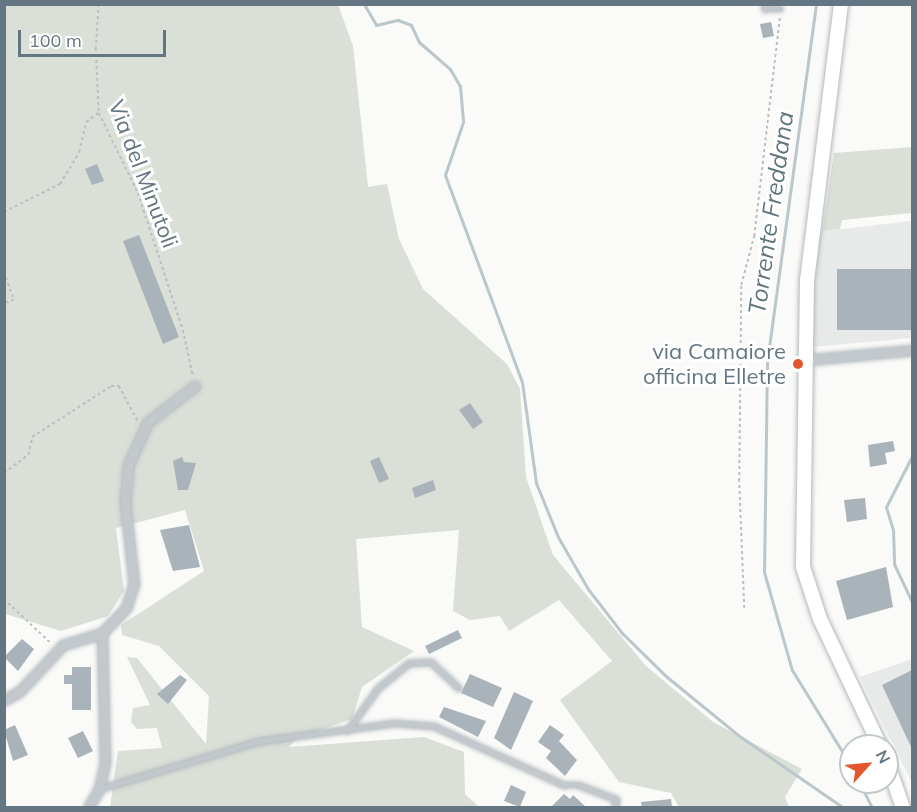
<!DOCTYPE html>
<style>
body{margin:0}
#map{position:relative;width:917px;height:812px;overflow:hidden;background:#fafaf8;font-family:Mulish,sans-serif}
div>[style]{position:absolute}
.built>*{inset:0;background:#e8e9e9}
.green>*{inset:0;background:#dadfd7}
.stream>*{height:3px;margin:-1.5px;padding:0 1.5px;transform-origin:1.5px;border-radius:1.5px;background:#bbc7cb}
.building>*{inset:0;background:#aab3b9}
.path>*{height:1.5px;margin-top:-0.75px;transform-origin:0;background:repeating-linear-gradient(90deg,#bbbfc2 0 3px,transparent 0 6px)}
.roads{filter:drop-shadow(0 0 2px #b3babf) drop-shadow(0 0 2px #b3babf)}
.lane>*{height:4.5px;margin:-2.25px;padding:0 2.25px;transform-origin:2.25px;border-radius:2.25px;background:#c3c8cc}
.street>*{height:9px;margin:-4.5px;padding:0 4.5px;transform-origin:4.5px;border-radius:4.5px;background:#c3c8cc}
.secondary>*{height:14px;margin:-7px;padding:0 7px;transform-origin:7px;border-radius:7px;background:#fff}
.dots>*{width:16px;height:16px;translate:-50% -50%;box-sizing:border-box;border:3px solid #fff;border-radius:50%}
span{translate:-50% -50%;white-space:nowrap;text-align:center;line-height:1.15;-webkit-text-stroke:6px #fff;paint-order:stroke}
.street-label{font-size:22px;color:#657683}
.poi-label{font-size:22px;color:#657683}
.right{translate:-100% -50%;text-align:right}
.water-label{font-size:24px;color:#60757c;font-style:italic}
.frame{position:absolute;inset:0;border:6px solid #657683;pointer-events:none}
.north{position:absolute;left:839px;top:734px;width:60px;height:60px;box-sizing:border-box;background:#fff;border:2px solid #c1c8cd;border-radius:50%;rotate:63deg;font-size:16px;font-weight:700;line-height:24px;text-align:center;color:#657683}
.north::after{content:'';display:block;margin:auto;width:21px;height:27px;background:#e4572e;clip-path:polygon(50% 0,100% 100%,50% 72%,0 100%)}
.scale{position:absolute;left:18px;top:30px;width:148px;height:27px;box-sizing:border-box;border:3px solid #657683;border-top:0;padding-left:8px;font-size:18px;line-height:21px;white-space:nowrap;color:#657683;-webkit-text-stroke:4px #fff;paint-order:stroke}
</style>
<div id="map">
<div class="built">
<i style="clip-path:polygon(912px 221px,912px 338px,813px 347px,815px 232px)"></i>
<i style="clip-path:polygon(912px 659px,912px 783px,860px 677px)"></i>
</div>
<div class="green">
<i style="clip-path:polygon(4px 5px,338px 5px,353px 46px,368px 187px,387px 184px,399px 239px,423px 289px,507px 364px,520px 389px,526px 477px,553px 555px,646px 666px,713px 722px,802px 769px,785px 797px,789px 807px,679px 807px,671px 793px,619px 782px,560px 700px,612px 661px,559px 600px,509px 631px,500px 616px,470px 620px,453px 611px,459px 530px,356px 539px,362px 627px,414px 651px,362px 687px,352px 719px,297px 738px,289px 747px,424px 737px,464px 752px,465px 794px,479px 807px,110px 807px,118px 751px,162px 748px,157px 728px,137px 729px,131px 722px,133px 708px,150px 705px,127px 657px,137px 658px,206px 744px,209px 696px,159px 646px,122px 635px,121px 625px,204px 571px,185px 510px,116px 528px,124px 591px,108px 616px,61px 631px,5px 614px)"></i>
<i style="clip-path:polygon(912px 147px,912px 213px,842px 220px,840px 229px,822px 231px,834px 153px)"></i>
</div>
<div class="stream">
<i style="left:364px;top:4px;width:24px;rotate:60deg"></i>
<i style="left:376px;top:25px;width:23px;rotate:-13deg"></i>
<i style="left:398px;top:20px;width:14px;rotate:21deg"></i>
<i style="left:411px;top:25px;width:19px;rotate:65deg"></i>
<i style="left:419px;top:42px;width:41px;rotate:41.1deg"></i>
<i style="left:450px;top:69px;width:20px;rotate:60deg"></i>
<i style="left:460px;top:86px;width:36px;rotate:85deg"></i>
<i style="left:463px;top:122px;width:56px;rotate:108.8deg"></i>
<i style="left:445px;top:175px;width:221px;rotate:69.6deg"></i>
<i style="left:522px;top:382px;width:102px;rotate:82.1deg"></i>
<i style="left:536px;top:483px;width:58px;rotate:67.8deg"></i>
<i style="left:558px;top:537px;width:60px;rotate:60deg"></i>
<i style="left:588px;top:589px;width:56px;rotate:52.3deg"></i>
<i style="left:622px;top:633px;width:63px;rotate:44.4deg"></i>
<i style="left:667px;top:677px;width:92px;rotate:39.2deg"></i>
<i style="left:738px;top:735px;width:129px;rotate:34.6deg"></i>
<i style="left:816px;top:4px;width:361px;rotate:97.8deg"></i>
<i style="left:767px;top:362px;width:210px;rotate:90.8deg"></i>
<i style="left:764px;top:572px;width:102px;rotate:74.1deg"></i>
<i style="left:792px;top:670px;width:113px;rotate:58.4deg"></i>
<i style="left:912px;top:456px;width:57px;rotate:117deg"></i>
<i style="left:886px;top:507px;width:24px;rotate:73deg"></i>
<i style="left:893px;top:530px;width:34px;rotate:88deg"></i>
<i style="left:894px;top:564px;width:42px;rotate:64.7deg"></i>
<i style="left:859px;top:782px;width:29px;rotate:63deg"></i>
</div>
<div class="building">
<i style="clip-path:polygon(771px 22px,774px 36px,763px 38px,760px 24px)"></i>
<i style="clip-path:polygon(97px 164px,104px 181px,92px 185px,85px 169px)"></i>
<i style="clip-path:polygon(139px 235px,179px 337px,163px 344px,123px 241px)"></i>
<i style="clip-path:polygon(837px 269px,912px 269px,912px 330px,837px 330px)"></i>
<i style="clip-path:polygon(470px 403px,483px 422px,473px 429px,459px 410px)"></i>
<i style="clip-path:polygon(893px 441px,895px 451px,885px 453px,887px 464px,870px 467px,868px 445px)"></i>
<i style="clip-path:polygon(182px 457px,184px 462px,196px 463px,188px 490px,178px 490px,173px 461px)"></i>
<i style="clip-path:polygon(379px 457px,389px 479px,379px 483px,370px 461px)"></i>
<i style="clip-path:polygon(433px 480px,436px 490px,415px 498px,412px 488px)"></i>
<i style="clip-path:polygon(865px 498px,867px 519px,847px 522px,844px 500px)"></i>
<i style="clip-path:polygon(189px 525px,200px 567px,173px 571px,160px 530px)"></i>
<i style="clip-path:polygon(886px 567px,893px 607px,847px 620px,836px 581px)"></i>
<i style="clip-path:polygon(458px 630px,462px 638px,429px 654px,425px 646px)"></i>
<i style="clip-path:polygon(22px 639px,34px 649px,18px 671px,4px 657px)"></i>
<i style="clip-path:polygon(72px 667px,91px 667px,91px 710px,72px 710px,72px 684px,64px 684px,64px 675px,72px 675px)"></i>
<i style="clip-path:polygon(912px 670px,912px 749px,882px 685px)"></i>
<i style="clip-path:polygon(470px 674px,502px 688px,493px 707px,461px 693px)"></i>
<i style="clip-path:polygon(180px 675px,187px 680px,168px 704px,157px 694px)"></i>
<i style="clip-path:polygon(514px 692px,533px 701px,511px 750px,494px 738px)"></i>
<i style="clip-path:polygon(444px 707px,486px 721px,478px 737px,439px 717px)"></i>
<i style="clip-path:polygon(15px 725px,28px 755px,13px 761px,4px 730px)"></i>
<i style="clip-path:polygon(550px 725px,564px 735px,559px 741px,577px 760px,565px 776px,546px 758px,551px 751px,538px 742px)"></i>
<i style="clip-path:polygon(83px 731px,93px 751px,78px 758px,68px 738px)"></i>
<i style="clip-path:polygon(511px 785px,526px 792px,520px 807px,504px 801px)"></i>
<i style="clip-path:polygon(564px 794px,570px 799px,573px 795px,586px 807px,551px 807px)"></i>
<i style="clip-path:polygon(671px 799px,672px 807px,642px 807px,641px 802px)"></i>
</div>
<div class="path">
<i style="left:99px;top:4px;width:44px;rotate:93.9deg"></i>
<i style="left:96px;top:48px;width:65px;rotate:87.4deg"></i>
<i style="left:99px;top:113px;width:89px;rotate:64deg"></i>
<i style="left:138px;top:193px;width:144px;rotate:71.8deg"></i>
<i style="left:183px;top:330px;width:47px;rotate:77.7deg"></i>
<i style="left:4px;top:212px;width:63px;rotate:-26.6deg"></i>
<i style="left:60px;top:184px;width:37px;rotate:-59deg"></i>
<i style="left:79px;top:152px;width:31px;rotate:-77deg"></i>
<i style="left:86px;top:122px;width:15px;rotate:-37deg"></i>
<i style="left:4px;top:272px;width:30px;rotate:70deg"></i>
<i style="left:14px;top:300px;width:11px;rotate:158deg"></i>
<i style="left:4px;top:473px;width:30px;rotate:-37deg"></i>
<i style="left:28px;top:455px;width:18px;rotate:-77deg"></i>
<i style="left:32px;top:437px;width:94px;rotate:-32.8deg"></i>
<i style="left:111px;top:386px;width:8px"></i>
<i style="left:119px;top:386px;width:40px;rotate:62deg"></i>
<i style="left:4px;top:599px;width:66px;rotate:43.2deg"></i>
<i style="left:744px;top:608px;width:127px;rotate:-92.3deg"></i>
<i style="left:739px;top:481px;width:196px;rotate:-89.4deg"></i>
<i style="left:741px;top:285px;width:51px;rotate:-75.1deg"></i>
<i style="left:754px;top:236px;width:222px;rotate:-83.3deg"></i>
</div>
<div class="roads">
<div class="lane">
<i style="left:765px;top:4px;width:5px;rotate:90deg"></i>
<i style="left:765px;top:9px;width:16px"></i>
<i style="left:347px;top:731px;width:53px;rotate:-54.2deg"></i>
<i style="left:378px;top:688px;width:40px;rotate:-39deg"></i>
<i style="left:409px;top:663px;width:22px;rotate:-3deg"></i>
<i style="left:431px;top:662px;width:38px;rotate:43deg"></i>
<i style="left:99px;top:789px;width:167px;rotate:-16.7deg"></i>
<i style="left:259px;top:741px;width:136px;rotate:-7.6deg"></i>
<i style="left:394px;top:723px;width:40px;rotate:4.3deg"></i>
<i style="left:434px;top:726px;width:143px;rotate:24.4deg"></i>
<i style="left:564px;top:785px;width:15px"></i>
<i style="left:579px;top:785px;width:40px;rotate:21deg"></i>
<i style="left:616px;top:799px;width:9px;rotate:90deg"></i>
</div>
<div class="street">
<i style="left:805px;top:360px;width:107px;rotate:-5.3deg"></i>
<i style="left:4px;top:700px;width:18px;rotate:-29deg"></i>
<i style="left:20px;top:691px;width:63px;rotate:-46.9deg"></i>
<i style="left:63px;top:645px;width:41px;rotate:-17.1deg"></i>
<i style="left:88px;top:808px;width:22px;rotate:-60deg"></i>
<i style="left:99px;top:789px;width:27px;rotate:-77deg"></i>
<i style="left:105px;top:763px;width:130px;rotate:-91.3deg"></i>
<i style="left:102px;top:633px;width:35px;rotate:-46deg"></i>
<i style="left:126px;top:608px;width:25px;rotate:-72deg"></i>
<i style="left:134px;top:584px;width:81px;rotate:-96.3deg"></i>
<i style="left:125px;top:503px;width:38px;rotate:-85deg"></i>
<i style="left:128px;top:465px;width:47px;rotate:-65.1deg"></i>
<i style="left:148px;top:422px;width:59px;rotate:-37.5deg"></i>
</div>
<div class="secondary">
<i style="left:841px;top:4px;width:277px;rotate:97deg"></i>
<i style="left:807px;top:279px;width:288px;rotate:90.8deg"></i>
<i style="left:803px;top:567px;width:55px;rotate:71.9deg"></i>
<i style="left:820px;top:619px;width:140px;rotate:64.7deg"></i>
<i style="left:887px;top:762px;width:49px;rotate:70.8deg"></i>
</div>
</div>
<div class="dots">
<i style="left:798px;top:364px;background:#e4572e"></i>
</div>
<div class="street-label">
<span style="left:143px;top:174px;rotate:69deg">Via del Minutoli</span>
</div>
<div class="poi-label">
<span class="right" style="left:786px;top:364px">via Camaiore<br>officina Elletre</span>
</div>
<div class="water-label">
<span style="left:771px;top:213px;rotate:-82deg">Torrente Freddana</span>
</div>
<div class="frame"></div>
<div class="north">N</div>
<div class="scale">100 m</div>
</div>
